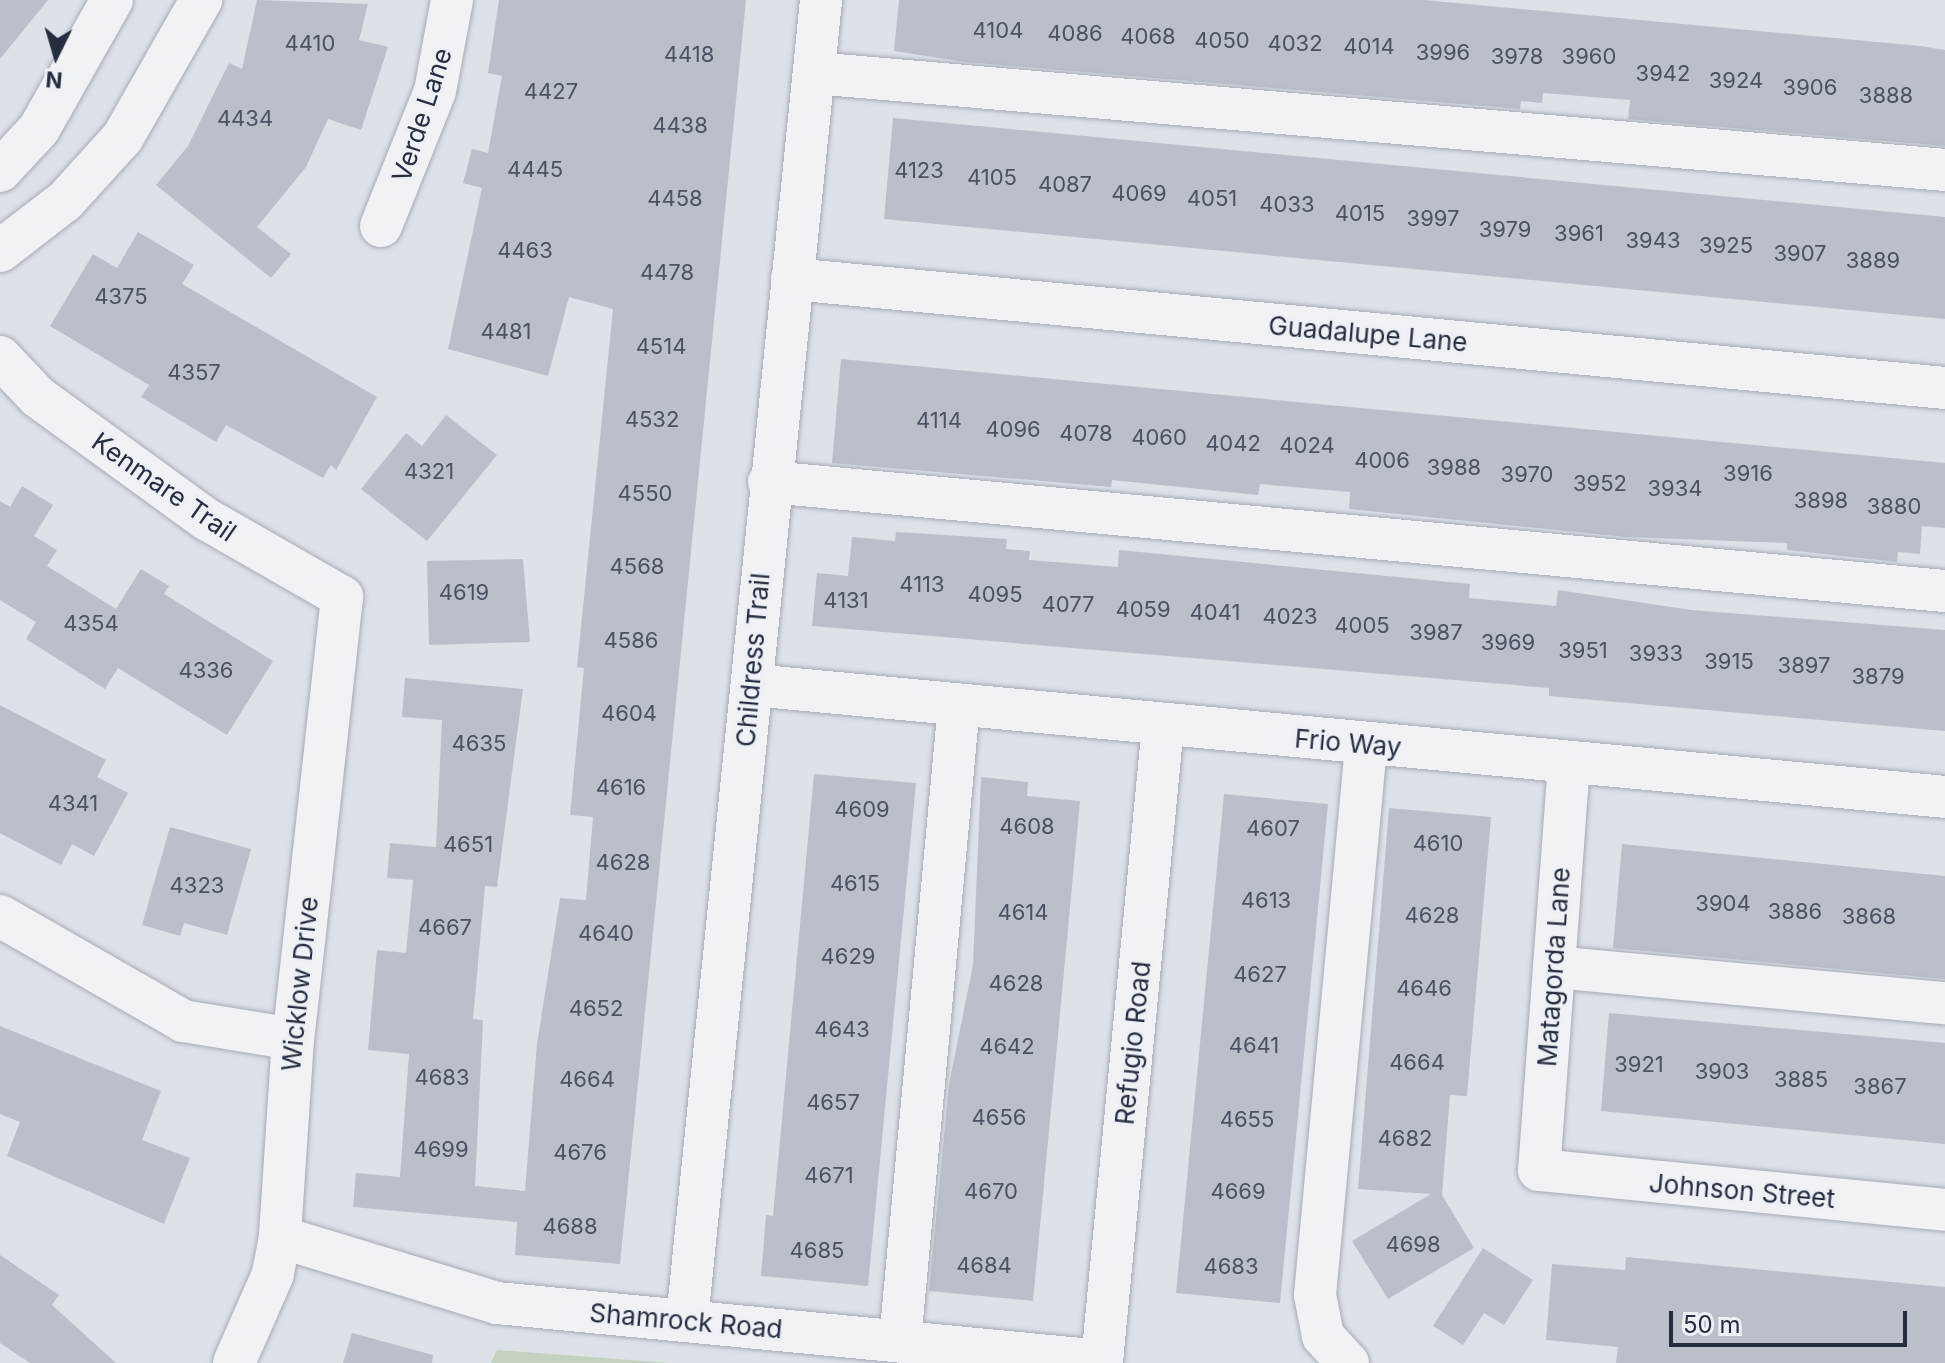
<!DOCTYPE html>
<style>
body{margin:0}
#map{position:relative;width:1945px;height:1363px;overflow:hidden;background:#dde1e8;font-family:Inter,sans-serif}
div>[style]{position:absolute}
.green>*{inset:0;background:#c2d2be}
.building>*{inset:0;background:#babfca}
.roads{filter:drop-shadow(0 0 2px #a6abb5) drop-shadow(0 0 2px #a6abb5)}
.minor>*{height:42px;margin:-21px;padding:0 21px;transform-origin:21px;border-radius:21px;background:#f0f2f6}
span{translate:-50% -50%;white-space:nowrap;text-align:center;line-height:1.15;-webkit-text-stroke:6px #edf0f5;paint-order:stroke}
.number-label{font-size:22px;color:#4b5262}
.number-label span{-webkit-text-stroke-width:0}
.street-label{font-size:26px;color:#262d3f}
.north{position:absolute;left:16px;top:16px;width:80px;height:80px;-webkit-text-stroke:6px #edf0f5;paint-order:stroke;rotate:185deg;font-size:22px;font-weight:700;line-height:32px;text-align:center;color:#262d3f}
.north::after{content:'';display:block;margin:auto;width:28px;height:36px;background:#262d3f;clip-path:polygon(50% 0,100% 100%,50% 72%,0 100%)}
.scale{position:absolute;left:1669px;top:1311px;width:238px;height:36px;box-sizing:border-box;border:4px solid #262d3f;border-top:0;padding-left:10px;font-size:24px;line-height:28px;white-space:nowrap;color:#262d3f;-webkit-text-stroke:6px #edf0f5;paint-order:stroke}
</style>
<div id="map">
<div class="green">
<i style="clip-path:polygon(497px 1350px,669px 1363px,491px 1363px)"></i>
</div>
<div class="building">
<i style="clip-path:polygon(0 0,48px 0,0 59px)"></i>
<i style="clip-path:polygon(257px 0,368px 4px,359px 40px,388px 47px,361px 130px,328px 119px,306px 167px,257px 227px,291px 254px,271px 278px,156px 185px,188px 146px,229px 63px,242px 69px)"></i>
<i style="clip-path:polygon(499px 0,746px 0,620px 1264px,515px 1255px,517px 1222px,353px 1207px,356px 1173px,400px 1177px,409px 1054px,368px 1050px,377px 950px,406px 953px,413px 880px,387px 878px,390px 843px,436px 847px,442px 720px,402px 717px,405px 678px,523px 689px,497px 887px,485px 886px,473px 1019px,483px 1020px,475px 1186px,525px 1191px,537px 1044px,560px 898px,586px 900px,593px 817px,570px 815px,584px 668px,577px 667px,613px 309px,569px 297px,548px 376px,448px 349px,482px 188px,463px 183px,472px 149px,488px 153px,502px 76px,488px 73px)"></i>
<i style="clip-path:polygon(899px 0,1424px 0,1920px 46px,1945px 50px,1945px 146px,1628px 119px,1630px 100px,1543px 93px,1542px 103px,1521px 101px,1520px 109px,965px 62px,894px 51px)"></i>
<i style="clip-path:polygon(893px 118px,1945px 217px,1945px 319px,884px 219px)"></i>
<i style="clip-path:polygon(138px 232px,194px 265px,182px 284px,377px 397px,336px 470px,331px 465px,323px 478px,226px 425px,216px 442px,141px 397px,149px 385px,50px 326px,93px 254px,117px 268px)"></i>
<i style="clip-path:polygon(841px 359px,1945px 463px,1945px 528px,1922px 526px,1920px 554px,1898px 552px,1897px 562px,1787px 550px,1787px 543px,1626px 537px,1349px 509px,1350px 492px,1260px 484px,1258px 495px,1112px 480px,1111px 487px,832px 463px)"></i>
<i style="clip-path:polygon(446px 415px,497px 455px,427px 541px,361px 489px,406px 433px,422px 446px)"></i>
<i style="clip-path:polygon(22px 486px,53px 505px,34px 536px,57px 550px,47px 566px,116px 609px,141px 569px,169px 586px,164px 594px,273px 661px,227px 735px,118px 668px,105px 689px,26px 639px,36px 622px,0 600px,0 501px,10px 507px)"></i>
<i style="clip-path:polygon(896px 532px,1007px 539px,1006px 549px,1030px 551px,1029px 560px,1118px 567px,1119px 550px,1470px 584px,1469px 598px,1556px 606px,1558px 590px,1691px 610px,1945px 630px,1945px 731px,1549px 696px,1549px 688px,812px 626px,817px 573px,848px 576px,852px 537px,895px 541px)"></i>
<i style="clip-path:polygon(523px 559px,530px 642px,429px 645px,427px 561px)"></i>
<i style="clip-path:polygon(0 705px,106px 760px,97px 777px,128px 793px,94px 856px,72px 844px,61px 865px,0 833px)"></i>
<i style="clip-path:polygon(814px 774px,916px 783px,868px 1286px,761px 1276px,766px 1215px,773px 1216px)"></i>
<i style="clip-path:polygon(981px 777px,1028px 782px,1027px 796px,1080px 801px,1033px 1301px,929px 1291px,949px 1084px,973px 965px)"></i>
<i style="clip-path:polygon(1224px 794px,1328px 804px,1280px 1303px,1176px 1293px)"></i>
<i style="clip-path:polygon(1389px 808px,1491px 817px,1467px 1096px,1450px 1095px,1442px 1195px,1474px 1248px,1388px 1299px,1352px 1241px,1431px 1194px,1358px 1189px)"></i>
<i style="clip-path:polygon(170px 827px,251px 849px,227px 935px,184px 923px,180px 936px,142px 925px)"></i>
<i style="clip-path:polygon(1622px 844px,1945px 876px,1945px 979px,1613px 948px)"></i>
<i style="clip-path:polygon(1609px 1013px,1945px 1043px,1945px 1144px,1601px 1111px)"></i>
<i style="clip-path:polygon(0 1026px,161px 1091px,142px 1140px,190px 1158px,164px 1224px,7px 1156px,20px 1122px,0 1114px)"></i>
<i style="clip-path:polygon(1483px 1248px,1533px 1280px,1504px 1325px,1484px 1313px,1463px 1345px,1433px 1326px)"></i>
<i style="clip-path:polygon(0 1255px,59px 1295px,52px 1305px,116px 1363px,30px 1363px,0 1343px)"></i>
<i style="clip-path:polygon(1626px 1257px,1945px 1287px,1945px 1363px,1616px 1363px,1618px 1347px,1546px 1340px,1552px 1264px,1625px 1270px)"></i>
<i style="clip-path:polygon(352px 1333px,433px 1355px,432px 1363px,343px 1363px)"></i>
</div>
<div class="roads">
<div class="minor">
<i style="left:814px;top:73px;width:1135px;rotate:4.9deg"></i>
<i style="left:0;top:171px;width:57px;rotate:-47.1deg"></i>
<i style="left:39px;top:129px;width:148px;rotate:-60.5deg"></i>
<i style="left:381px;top:226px;width:145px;rotate:-68.2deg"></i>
<i style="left:435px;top:91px;width:93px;rotate:-79.4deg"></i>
<i style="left:0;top:251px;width:82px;rotate:-37.6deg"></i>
<i style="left:65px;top:201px;width:86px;rotate:-47.8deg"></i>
<i style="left:123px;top:137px;width:158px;rotate:-60.3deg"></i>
<i style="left:792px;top:279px;width:1158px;rotate:5.4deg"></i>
<i style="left:0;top:357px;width:55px;rotate:46.5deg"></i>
<i style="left:38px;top:397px;width:208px;rotate:36deg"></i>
<i style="left:206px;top:519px;width:157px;rotate:29.8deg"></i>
<i style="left:342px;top:597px;width:445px;rotate:96.3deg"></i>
<i style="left:293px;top:1039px;width:198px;rotate:93.8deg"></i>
<i style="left:280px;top:1237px;width:38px;rotate:101deg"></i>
<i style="left:273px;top:1274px;width:97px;rotate:113.7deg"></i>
<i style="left:769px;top:482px;width:1181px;rotate:5.3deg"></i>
<i style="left:752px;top:685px;width:1198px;rotate:5.36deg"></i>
<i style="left:1569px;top:763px;width:408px;rotate:94.2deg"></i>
<i style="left:1539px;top:1170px;width:408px;rotate:5.6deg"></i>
<i style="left:0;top:916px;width:211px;rotate:29.8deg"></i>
<i style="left:183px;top:1021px;width:111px;rotate:9.3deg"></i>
<i style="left:1554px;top:967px;width:393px;rotate:5.3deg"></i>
<i style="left:280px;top:1237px;width:227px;rotate:16.9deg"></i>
<i style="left:497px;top:1303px;width:608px;rotate:5.48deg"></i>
<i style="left:1102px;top:1361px;width:639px;rotate:-84.52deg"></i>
<i style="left:687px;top:1320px;width:1327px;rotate:-84.2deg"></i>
<i style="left:900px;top:1341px;width:639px;rotate:-84.7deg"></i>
<i style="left:1348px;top:1363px;width:37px;rotate:-133deg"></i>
<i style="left:1323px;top:1336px;width:42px;rotate:-101deg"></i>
<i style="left:1315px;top:1295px;width:551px;rotate:-84.69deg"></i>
</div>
</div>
<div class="number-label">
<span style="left:998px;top:31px">4104</span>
<span style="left:1075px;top:34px">4086</span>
<span style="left:1148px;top:37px">4068</span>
<span style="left:1222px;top:41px">4050</span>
<span style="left:310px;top:44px">4410</span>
<span style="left:1295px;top:44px">4032</span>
<span style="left:1369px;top:47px">4014</span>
<span style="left:1443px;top:53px">3996</span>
<span style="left:689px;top:55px">4418</span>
<span style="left:1517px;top:57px">3978</span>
<span style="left:1589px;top:57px">3960</span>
<span style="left:1663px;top:74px">3942</span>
<span style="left:1736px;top:81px">3924</span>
<span style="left:1810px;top:88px">3906</span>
<span style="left:551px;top:92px">4427</span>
<span style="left:1886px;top:96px">3888</span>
<span style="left:245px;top:119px">4434</span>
<span style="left:680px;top:126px">4438</span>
<span style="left:535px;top:170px">4445</span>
<span style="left:919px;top:171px">4123</span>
<span style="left:992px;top:178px">4105</span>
<span style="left:1065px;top:185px">4087</span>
<span style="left:1139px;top:194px">4069</span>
<span style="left:675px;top:199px">4458</span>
<span style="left:1212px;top:199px">4051</span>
<span style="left:1287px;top:205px">4033</span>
<span style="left:1360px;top:214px">4015</span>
<span style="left:1433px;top:219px">3997</span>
<span style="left:1505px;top:230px">3979</span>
<span style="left:1579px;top:234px">3961</span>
<span style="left:1653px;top:241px">3943</span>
<span style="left:1726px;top:246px">3925</span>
<span style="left:525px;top:251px">4463</span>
<span style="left:1800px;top:254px">3907</span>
<span style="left:1873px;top:261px">3889</span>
<span style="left:667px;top:273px">4478</span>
<span style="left:121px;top:297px">4375</span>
<span style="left:506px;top:332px">4481</span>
<span style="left:661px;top:347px">4514</span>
<span style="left:194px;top:373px">4357</span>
<span style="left:652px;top:420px">4532</span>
<span style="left:939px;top:421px">4114</span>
<span style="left:1013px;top:430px">4096</span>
<span style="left:1086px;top:434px">4078</span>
<span style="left:1159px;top:438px">4060</span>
<span style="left:1233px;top:444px">4042</span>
<span style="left:1307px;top:446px">4024</span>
<span style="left:1382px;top:461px">4006</span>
<span style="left:1454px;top:468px">3988</span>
<span style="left:429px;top:472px">4321</span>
<span style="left:1748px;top:474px">3916</span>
<span style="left:1527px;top:475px">3970</span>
<span style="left:1600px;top:484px">3952</span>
<span style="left:1675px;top:489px">3934</span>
<span style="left:645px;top:494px">4550</span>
<span style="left:1821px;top:501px">3898</span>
<span style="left:1894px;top:507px">3880</span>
<span style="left:637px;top:567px">4568</span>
<span style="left:922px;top:585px">4113</span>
<span style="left:464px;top:593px">4619</span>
<span style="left:995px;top:595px">4095</span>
<span style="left:846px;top:601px">4131</span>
<span style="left:1068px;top:605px">4077</span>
<span style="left:1143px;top:610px">4059</span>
<span style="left:1215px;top:613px">4041</span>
<span style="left:1290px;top:617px">4023</span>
<span style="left:91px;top:624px">4354</span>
<span style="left:1362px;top:626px">4005</span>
<span style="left:1436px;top:633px">3987</span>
<span style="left:631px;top:641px">4586</span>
<span style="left:1508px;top:643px">3969</span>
<span style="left:1583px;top:651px">3951</span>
<span style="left:1656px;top:654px">3933</span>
<span style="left:1729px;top:662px">3915</span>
<span style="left:1804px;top:666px">3897</span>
<span style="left:206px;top:671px">4336</span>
<span style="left:1878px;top:677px">3879</span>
<span style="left:629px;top:714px">4604</span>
<span style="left:479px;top:744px">4635</span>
<span style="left:621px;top:788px">4616</span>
<span style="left:73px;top:804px">4341</span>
<span style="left:862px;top:810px">4609</span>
<span style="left:1027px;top:827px">4608</span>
<span style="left:1273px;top:829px">4607</span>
<span style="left:1438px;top:844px">4610</span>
<span style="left:468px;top:845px">4651</span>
<span style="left:623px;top:863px">4628</span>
<span style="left:855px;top:884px">4615</span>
<span style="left:197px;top:886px">4323</span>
<span style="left:1266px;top:901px">4613</span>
<span style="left:1723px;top:904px">3904</span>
<span style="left:1795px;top:912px">3886</span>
<span style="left:1023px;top:913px">4614</span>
<span style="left:1432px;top:916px">4628</span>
<span style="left:1869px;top:917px">3868</span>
<span style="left:445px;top:928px">4667</span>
<span style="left:606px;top:934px">4640</span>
<span style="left:848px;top:957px">4629</span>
<span style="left:1260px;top:975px">4627</span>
<span style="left:1016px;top:984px">4628</span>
<span style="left:1424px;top:989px">4646</span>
<span style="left:596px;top:1009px">4652</span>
<span style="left:842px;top:1030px">4643</span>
<span style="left:1254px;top:1046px">4641</span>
<span style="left:1007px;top:1047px">4642</span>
<span style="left:1417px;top:1063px">4664</span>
<span style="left:1639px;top:1065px">3921</span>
<span style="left:1722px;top:1072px">3903</span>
<span style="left:442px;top:1078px">4683</span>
<span style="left:587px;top:1080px">4664</span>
<span style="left:1801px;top:1080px">3885</span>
<span style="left:1880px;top:1087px">3867</span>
<span style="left:833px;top:1103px">4657</span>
<span style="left:999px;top:1118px">4656</span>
<span style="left:1247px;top:1120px">4655</span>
<span style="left:1405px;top:1139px">4682</span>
<span style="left:441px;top:1150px">4699</span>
<span style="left:580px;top:1153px">4676</span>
<span style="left:829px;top:1176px">4671</span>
<span style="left:991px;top:1192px">4670</span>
<span style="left:1238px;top:1192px">4669</span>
<span style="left:570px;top:1227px">4688</span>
<span style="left:1413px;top:1245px">4698</span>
<span style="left:817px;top:1251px">4685</span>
<span style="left:984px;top:1266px">4684</span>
<span style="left:1231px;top:1267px">4683</span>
</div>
<div class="street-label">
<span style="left:422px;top:115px;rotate:-72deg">Verde Lane</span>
<span style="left:1368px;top:334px;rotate:5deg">Guadalupe Lane</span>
<span style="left:164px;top:487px;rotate:35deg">Kenmare Trail</span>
<span style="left:753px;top:660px;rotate:-85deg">Childress Trail</span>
<span style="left:1348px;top:743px;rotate:5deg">Frio Way</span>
<span style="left:1554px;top:967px;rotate:-86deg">Matagorda Lane</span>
<span style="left:300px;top:984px;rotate:-84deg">Wicklow Drive</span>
<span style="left:1133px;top:1043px;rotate:-84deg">Refugio Road</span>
<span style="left:1742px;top:1191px;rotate:5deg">Johnson Street</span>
<span style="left:686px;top:1321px;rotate:5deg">Shamrock Road</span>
</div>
<div class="north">N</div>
<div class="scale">50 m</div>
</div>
